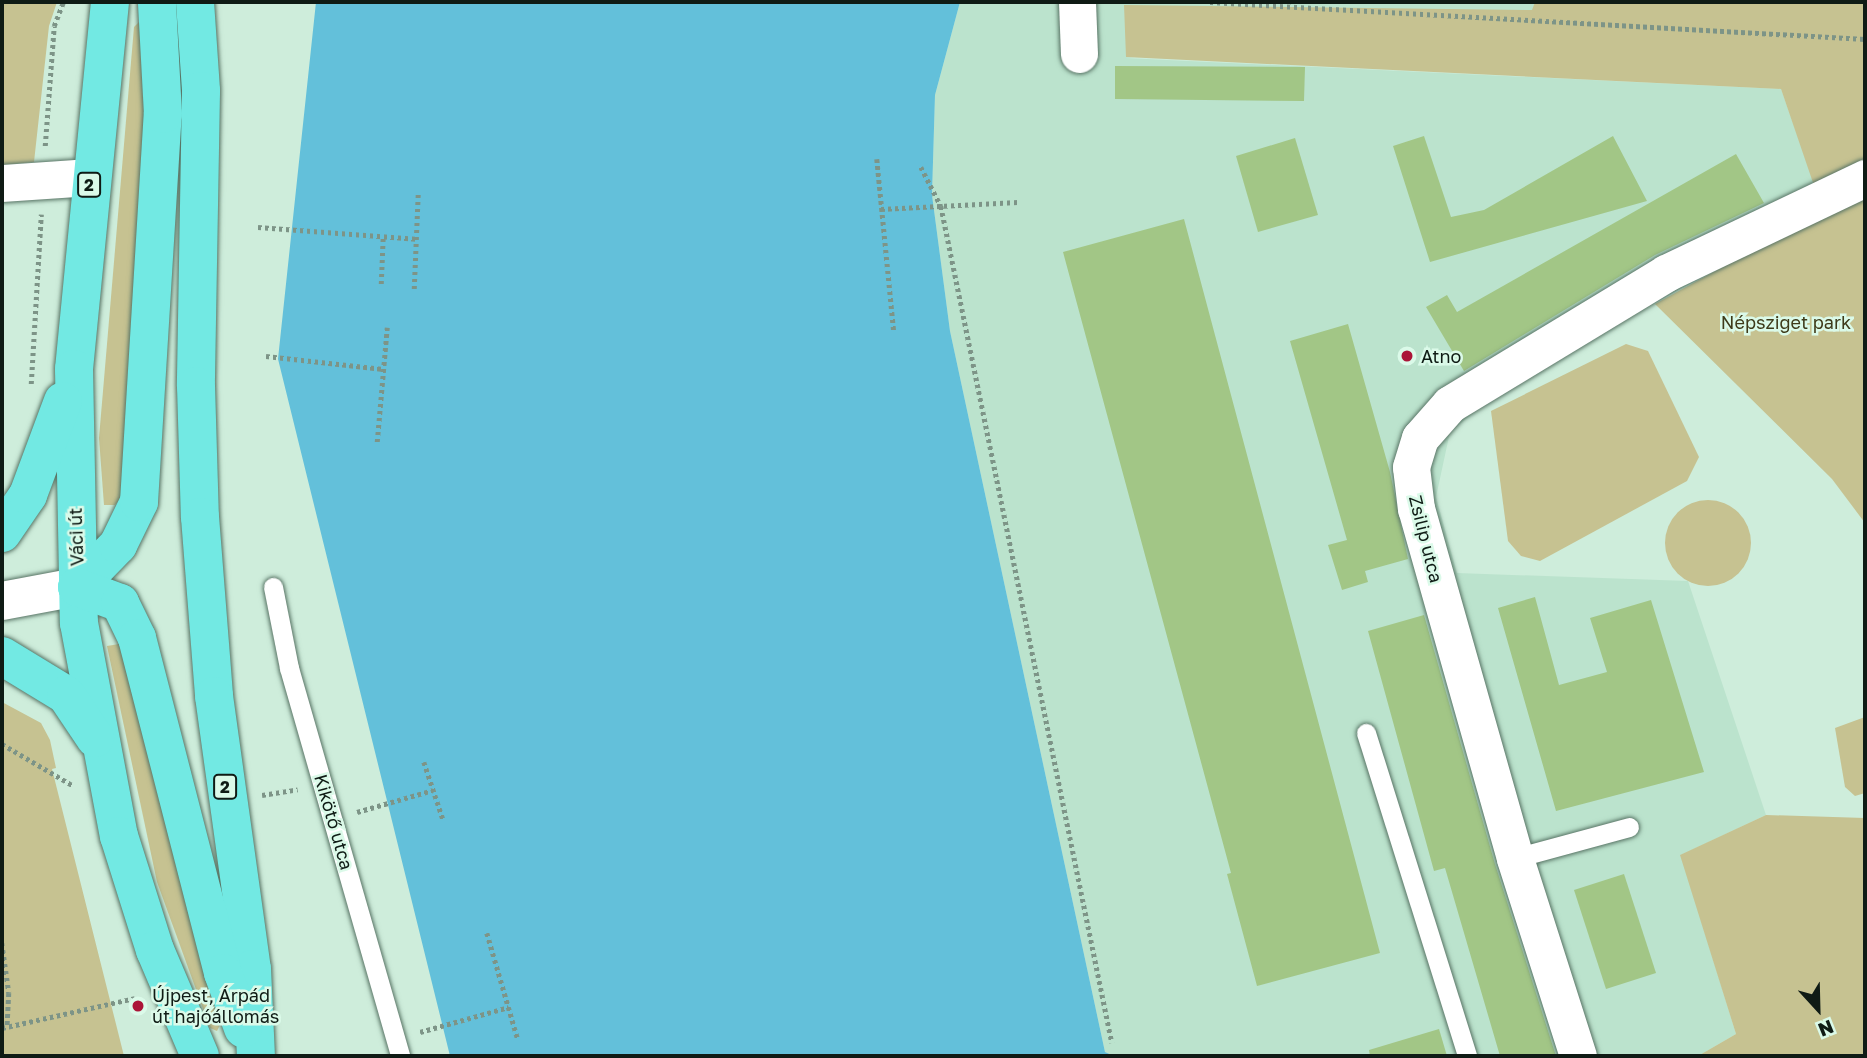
<!DOCTYPE html>
<meta charset="utf-8">
<style>
body{margin:0}
#map{position:relative;width:1867px;height:1058px;overflow:hidden;background:#ceeddb;font-family:"Golos Text",sans-serif}
div>[style]{position:absolute}
.built>*{inset:0;background:#bbe3cd}
.green>*{inset:0;background:#c6c291}
.round{border-radius:50%}
.water>*{inset:0;background:#63c0da}
.building>*{inset:0;background:#a2c686}
.path>*{height:4.5px;margin-top:-2.25px;transform-origin:0;background:repeating-linear-gradient(90deg,#7d9487 0 3.5px,transparent 0 7px)}
.roads{filter:drop-shadow(0 0 2px #587465) drop-shadow(0 0 2px #587465)}
.lane>*{height:19px;margin:-9.5px;padding:0 9.5px;transform-origin:9.5px;border-radius:9.5px;background:#fff}
.street>*{height:37px;margin:-18.5px;padding:0 18.5px;transform-origin:18.5px;border-radius:18.5px;background:#fff}
.secondary>*{height:38px;margin:-19px;padding:0 19px;transform-origin:19px;border-radius:19px;background:#fff}
.primary>*{height:38px;margin:-19px;padding:0 19px;transform-origin:19px;border-radius:19px;background:#72e9e3}
.dots>*{width:19px;height:19px;translate:-50% -50%;box-sizing:border-box;border:4px solid #dbfae9;border-radius:50%}
span{translate:-50% -50%;white-space:nowrap;text-align:center;line-height:1.15;-webkit-text-stroke:5px #dbfae9;paint-order:stroke}
.shield-label span{padding:2px 5px;background:#dbfae9;border:2px solid;border-radius:5px;-webkit-text-stroke-width:0}
.shield-label{font-size:16px;color:#0f1b15;font-weight:700}
.park-label{font-size:18px;color:#3e3a19}
.poi-label{font-size:18px;color:#0f1b15}
.left{translate:0 -50%;text-align:left}
.street-label{font-size:18px;color:#0f1b15}
.frame{position:absolute;inset:0;border:4px solid #0f1b15;pointer-events:none}
.north{position:absolute;left:1783px;top:974px;width:70px;height:70px;-webkit-text-stroke:5px #dbfae9;paint-order:stroke;rotate:158deg;font-size:19px;font-weight:700;line-height:28px;text-align:center;color:#0f1b15}
.north::after{content:'';display:block;margin:auto;width:24px;height:32px;background:#0f1b15;clip-path:polygon(50% 0,100% 100%,50% 72%,0 100%)}
</style>
<div id="map">
<div class="built">
<i style="clip-path:polygon(960px 2px,1535px 2px,1533px 10px,1126px 58px,1781px 89px,1824px 211px,1514px 380px,1450px 432px,1436px 497px,1457px 573px,1688px 581px,1766px 815px,1681px 855px,1736px 1034px,1698px 1056px,1114px 1056px,1105px 1052px,950px 331px,932px 195px,935px 95px)"></i>
</div>
<div class="green">
<i style="clip-path:polygon(2px 2px,57px 2px,49px 26px,34px 162px,2px 165px)"></i>
<i style="clip-path:polygon(1535px 2px,1865px 2px,1865px 523px,1832px 479px,1655px 304px,1823px 212px,1781px 89px,1126px 57px,1124px 5px,1532px 10px)"></i>
<i style="clip-path:polygon(139px 22px,148px 194px,126px 492px,115px 505px,104px 505px,99px 438px,134px 27px)"></i>
<i style="clip-path:polygon(1626px 344px,1648px 351px,1699px 457px,1687px 481px,1540px 561px,1521px 556px,1508px 541px,1491px 411px)"></i>
<i class="round" style="left:1665px;top:500px;width:86px;height:86px"></i>
<i style="clip-path:polygon(119px 644px,188px 899px,220px 1025px,217px 1031px,210px 1028px,157px 882px,107px 646px)"></i>
<i style="clip-path:polygon(2px 702px,41px 723px,50px 740px,56px 768px,52px 769px,124px 1056px,2px 1056px)"></i>
<i style="clip-path:polygon(1865px 717px,1865px 793px,1855px 796px,1845px 787px,1835px 728px)"></i>
<i style="clip-path:polygon(1766px 815px,1865px 818px,1865px 1056px,1698px 1056px,1736px 1034px,1680px 855px)"></i>
</div>
<div class="water">
<i style="clip-path:polygon(316px 2px,960px 2px,935px 95px,932px 195px,950px 331px,1105px 1052px,1114px 1056px,450px 1056px,278px 359px)"></i>
</div>
<div class="building">
<i style="clip-path:polygon(1115px 66px,1305px 67px,1304px 101px,1115px 99px)"></i>
<i style="clip-path:polygon(1424px 136px,1451px 217px,1484px 210px,1613px 136px,1647px 201px,1430px 262px,1393px 146px)"></i>
<i style="clip-path:polygon(1295px 138px,1318px 215px,1258px 232px,1236px 156px)"></i>
<i style="clip-path:polygon(1736px 154px,1764px 203px,1655px 255px,1464px 371px,1426px 307px,1447px 295px,1457px 312px)"></i>
<i style="clip-path:polygon(1184px 219px,1380px 953px,1257px 986px,1227px 874px,1231px 873px,1063px 252px)"></i>
<i style="clip-path:polygon(1348px 324px,1390px 472px,1408px 559px,1365px 571px,1368px 582px,1342px 590px,1328px 545px,1347px 540px,1290px 341px)"></i>
<i style="clip-path:polygon(1535px 597px,1559px 685px,1607px 672px,1590px 618px,1651px 600px,1704px 772px,1556px 811px,1498px 608px)"></i>
<i style="clip-path:polygon(1424px 615px,1495px 864px,1556px 1056px,1500px 1056px,1445px 868px,1434px 871px,1368px 631px)"></i>
<i style="clip-path:polygon(1624px 874px,1656px 973px,1606px 989px,1574px 890px)"></i>
<i style="clip-path:polygon(1439px 1029px,1447px 1056px,1370px 1056px,1369px 1050px)"></i>
</div>
<div class="path">
<i style="left:1210px;top:2px;width:656px;rotate:3.23deg"></i>
<i style="left:45px;top:146px;width:120px;rotate:-85.7deg"></i>
<i style="left:54px;top:26px;width:26px;rotate:-69deg"></i>
<i style="left:877px;top:159px;width:173px;rotate:84.4deg"></i>
<i style="left:921px;top:167px;width:44px;rotate:62.9deg"></i>
<i style="left:941px;top:206px;width:854px;rotate:78.45deg"></i>
<i style="left:881px;top:209px;width:138px;rotate:-2.9deg"></i>
<i style="left:258px;top:227px;width:158px;rotate:4.3deg"></i>
<i style="left:381px;top:284px;width:48px;rotate:-87.6deg"></i>
<i style="left:414px;top:289px;width:96px;rotate:-87.6deg"></i>
<i style="left:266px;top:356px;width:118px;rotate:6.3deg"></i>
<i style="left:31px;top:384px;width:170px;rotate:-86.6deg"></i>
<i style="left:377px;top:442px;width:115px;rotate:-85deg"></i>
<i style="left:2px;top:744px;width:83px;rotate:30.3deg"></i>
<i style="left:424px;top:762px;width:60px;rotate:71.6deg"></i>
<i style="left:262px;top:795px;width:36px;rotate:-9deg"></i>
<i style="left:357px;top:812px;width:79px;rotate:-16.1deg"></i>
<i style="left:487px;top:933px;width:111px;rotate:73.8deg"></i>
<i style="left:2px;top:943px;width:50px;rotate:82deg"></i>
<i style="left:9px;top:993px;width:33px;rotate:93deg"></i>
<i style="left:2px;top:1028px;width:136px;rotate:-12.7deg"></i>
<i style="left:420px;top:1032px;width:92px;rotate:-15.7deg"></i>
</div>
<div class="roads">
<div class="lane">
<i style="left:273px;top:587px;width:83px;rotate:78.8deg"></i>
<i style="left:289px;top:668px;width:404px;rotate:74deg"></i>
<i style="left:1366px;top:733px;width:338px;rotate:72.6deg"></i>
<i style="left:1515px;top:858px;width:118px;rotate:-15.2deg"></i>
</div>
<div class="street">
<i style="left:1077px;top:2px;width:52px;rotate:87.8deg"></i>
<i style="left:2px;top:183px;width:88px;rotate:-3.9deg"></i>
<i style="left:1578px;top:1056px;width:208px;rotate:-107.7deg"></i>
<i style="left:1515px;top:858px;width:363px;rotate:-105.8deg"></i>
<i style="left:1416px;top:509px;width:42px;rotate:-96.8deg"></i>
<i style="left:1411px;top:467px;width:30px;rotate:-73deg"></i>
<i style="left:1420px;top:438px;width:45px;rotate:-48.6deg"></i>
<i style="left:1450px;top:404px;width:253px;rotate:-31.2deg"></i>
<i style="left:1666px;top:273px;width:221px;rotate:-25.5deg"></i>
</div>
<div class="secondary">
<i style="left:2px;top:601px;width:76px;rotate:-10.6deg"></i>
</div>
<div class="primary">
<i style="left:110px;top:2px;width:369px;rotate:95.6deg"></i>
<i style="left:74px;top:369px;width:254px;rotate:88.9deg"></i>
<i style="left:79px;top:623px;width:217px;rotate:79.4deg"></i>
<i style="left:119px;top:836px;width:120px;rotate:72.5deg"></i>
<i style="left:155px;top:950px;width:115px;rotate:67deg"></i>
<i style="left:195px;top:2px;width:89px;rotate:86.1deg"></i>
<i style="left:201px;top:91px;width:295px;rotate:91deg"></i>
<i style="left:196px;top:386px;width:131px;rotate:88.3deg"></i>
<i style="left:200px;top:517px;width:180px;rotate:85.5deg"></i>
<i style="left:214px;top:696px;width:276px;rotate:82.1deg"></i>
<i style="left:252px;top:969px;width:87px;rotate:87.4deg"></i>
<i style="left:2px;top:533px;width:46px;rotate:-55.6deg"></i>
<i style="left:28px;top:495px;width:100px;rotate:-69.6deg"></i>
<i style="left:77px;top:587px;width:59px;rotate:-45.7deg"></i>
<i style="left:118px;top:545px;width:48px;rotate:-64deg"></i>
<i style="left:139px;top:502px;width:389px;rotate:-86.5deg"></i>
<i style="left:163px;top:114px;width:112px;rotate:-93.1deg"></i>
<i style="left:77px;top:587px;width:46px;rotate:20.4deg"></i>
<i style="left:120px;top:603px;width:39px;rotate:64deg"></i>
<i style="left:137px;top:638px;width:346px;rotate:75.6deg"></i>
<i style="left:223px;top:973px;width:59px;rotate:70deg"></i>
<i style="left:2px;top:656px;width:75px;rotate:31.4deg"></i>
<i style="left:66px;top:695px;width:52px;rotate:56deg"></i>
</div>
</div>
<div class="dots">
<i style="left:1407px;top:356px;background:#ab1538"></i>
<i style="left:138px;top:1006px;background:#ab1538"></i>
</div>
<div class="shield-label">
<span style="left:89px;top:185px">2</span>
<span style="left:225px;top:787px">2</span>
</div>
<div class="park-label">
<span style="left:1786px;top:322px">Népsziget park</span>
</div>
<div class="poi-label">
<span class="left" style="left:1421px;top:356px">Atno</span>
<span class="left" style="left:152px;top:1006px">Újpest, Árpád<br>út hajóállomás</span>
</div>
<div class="street-label">
<span style="left:76px;top:537px;rotate:-92deg">Váci út</span>
<span style="left:1426px;top:539px;rotate:76deg">Zsilip utca</span>
<span style="left:334px;top:822px;rotate:74deg">Kikötő utca</span>
</div>
<div class="frame"></div>
<div class="north">N</div>
</div>
